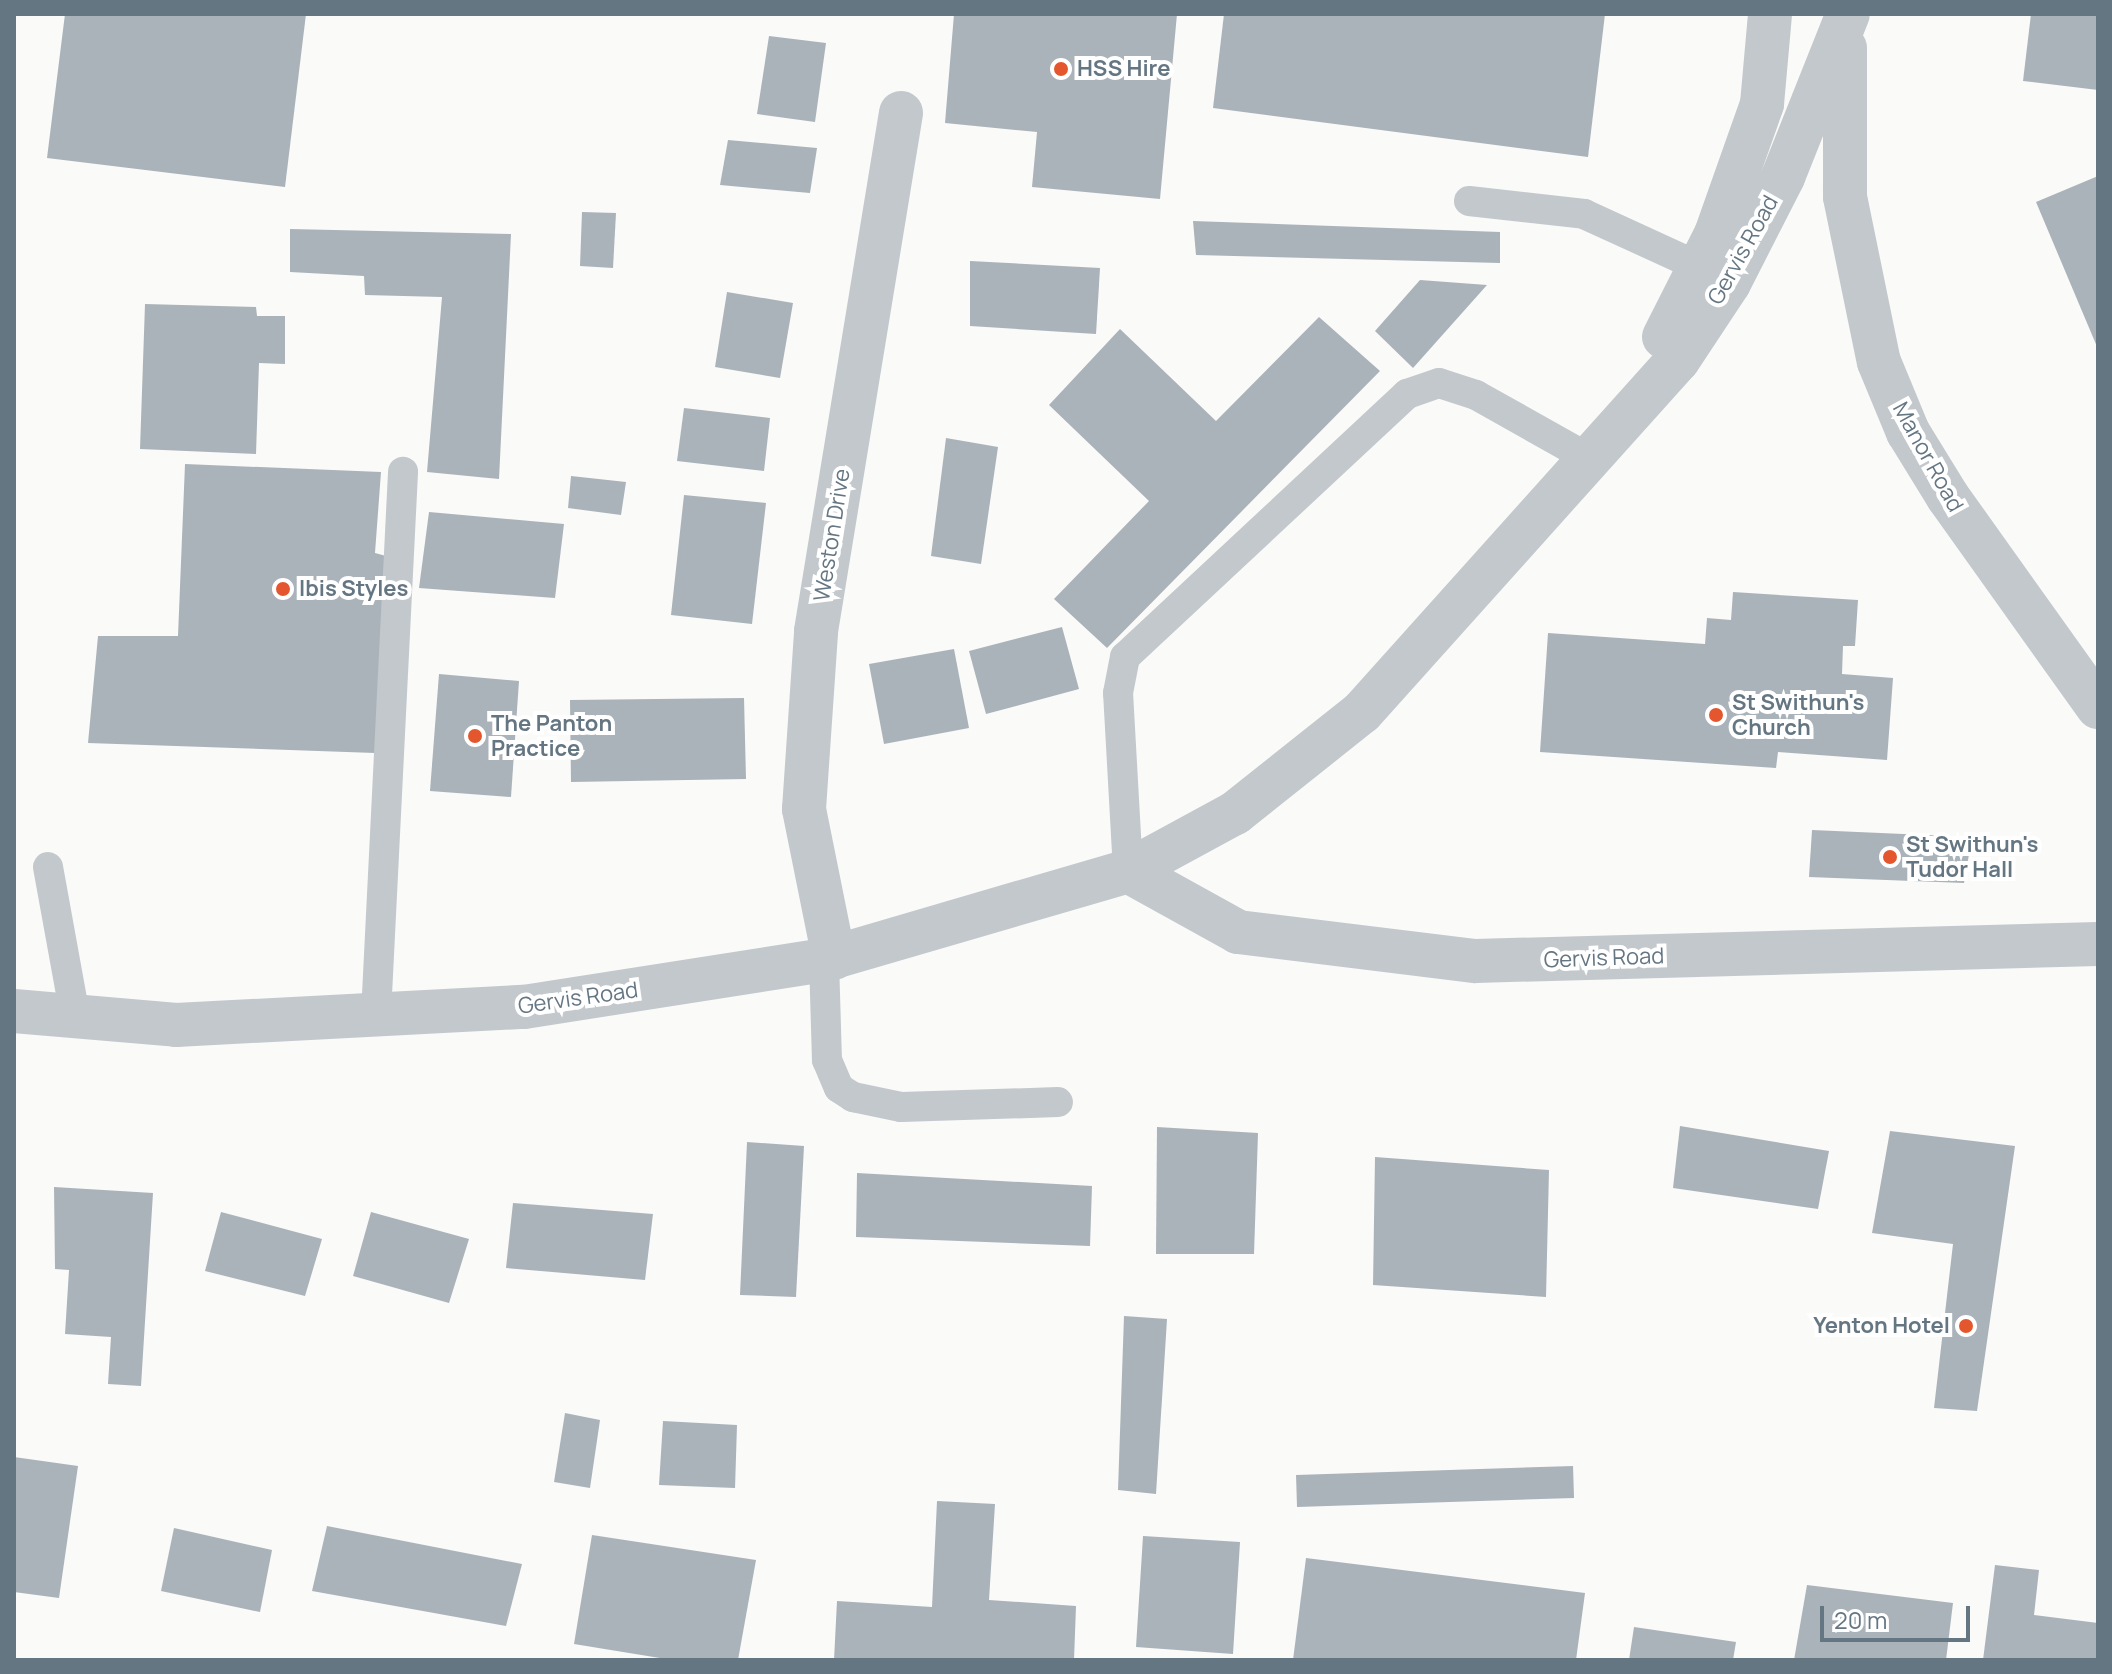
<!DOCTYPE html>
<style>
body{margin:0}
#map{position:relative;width:2112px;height:1674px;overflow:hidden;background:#fafaf8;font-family:Manrope,sans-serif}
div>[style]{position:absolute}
.building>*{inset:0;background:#aab3b9}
.service>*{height:30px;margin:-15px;padding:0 15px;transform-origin:15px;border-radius:15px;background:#c3c8cc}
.minor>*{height:44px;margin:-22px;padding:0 22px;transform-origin:22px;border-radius:22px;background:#c3c8cc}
.dots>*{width:22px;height:22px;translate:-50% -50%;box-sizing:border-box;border:4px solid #fff;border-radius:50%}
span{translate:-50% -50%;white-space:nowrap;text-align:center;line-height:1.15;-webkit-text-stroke:8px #fff;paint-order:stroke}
.poi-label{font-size:22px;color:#657683;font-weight:700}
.left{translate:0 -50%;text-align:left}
.right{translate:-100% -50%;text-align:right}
.street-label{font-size:22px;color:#657683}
.frame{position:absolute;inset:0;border:16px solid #657683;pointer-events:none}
.scale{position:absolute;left:1820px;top:1606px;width:150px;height:36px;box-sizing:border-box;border:4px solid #657683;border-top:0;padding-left:10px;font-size:24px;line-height:28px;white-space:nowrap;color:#657683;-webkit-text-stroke:6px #fff;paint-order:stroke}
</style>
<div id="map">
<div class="building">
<i style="clip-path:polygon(65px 14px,306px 14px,285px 187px,47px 158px)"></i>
<i style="clip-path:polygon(954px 14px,1177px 14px,1160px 199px,1032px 187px,1037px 132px,945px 123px)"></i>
<i style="clip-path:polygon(1224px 14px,1605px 14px,1588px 157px,1213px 108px)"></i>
<i style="clip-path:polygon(2031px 14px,2098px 14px,2098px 90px,2023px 81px)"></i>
<i style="clip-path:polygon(769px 36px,826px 43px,815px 122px,757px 114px)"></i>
<i style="clip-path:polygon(728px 140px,817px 148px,810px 193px,720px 185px)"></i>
<i style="clip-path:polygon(2098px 176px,2098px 349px,2036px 202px)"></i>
<i style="clip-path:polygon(582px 212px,616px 213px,613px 268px,580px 266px)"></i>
<i style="clip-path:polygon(1193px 221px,1500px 232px,1500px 263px,1196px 255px)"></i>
<i style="clip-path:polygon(290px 229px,511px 234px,499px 479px,427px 472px,442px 297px,365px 295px,364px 276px,290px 272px)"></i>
<i style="clip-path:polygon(970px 261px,1100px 268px,1096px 334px,970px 326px)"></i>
<i style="clip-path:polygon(1420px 280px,1487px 285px,1413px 368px,1375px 331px)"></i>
<i style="clip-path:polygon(727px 292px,793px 303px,780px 378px,715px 367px)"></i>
<i style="clip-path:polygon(145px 304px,256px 307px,257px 316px,285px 316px,285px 364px,259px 363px,256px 454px,140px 449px)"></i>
<i style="clip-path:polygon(1319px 317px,1380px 371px,1107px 648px,1054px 599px,1149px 501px,1049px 405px,1120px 329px,1216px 421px)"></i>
<i style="clip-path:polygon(684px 408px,770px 418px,764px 471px,677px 461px)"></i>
<i style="clip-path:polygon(946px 438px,998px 447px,981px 564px,931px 556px)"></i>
<i style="clip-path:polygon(185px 464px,381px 472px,375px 553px,386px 556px,375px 753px,88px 743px,98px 636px,178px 636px)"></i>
<i style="clip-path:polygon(571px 476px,626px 482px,621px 515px,568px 508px)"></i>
<i style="clip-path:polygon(684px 495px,766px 503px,752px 624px,671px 615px)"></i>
<i style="clip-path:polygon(429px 512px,564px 524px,555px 598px,419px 588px)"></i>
<i style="clip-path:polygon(1733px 592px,1858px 600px,1855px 646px,1843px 646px,1842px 674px,1893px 678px,1887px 760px,1778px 752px,1776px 768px,1540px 752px,1548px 633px,1705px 644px,1707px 618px,1731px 620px)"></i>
<i style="clip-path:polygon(1062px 627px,1079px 689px,986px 714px,969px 651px)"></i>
<i style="clip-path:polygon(954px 649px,969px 728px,884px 744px,869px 664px)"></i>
<i style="clip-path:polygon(439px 674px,519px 681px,511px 797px,430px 791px)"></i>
<i style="clip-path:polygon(744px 698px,746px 779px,571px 782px,570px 700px)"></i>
<i style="clip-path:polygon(1812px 830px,1972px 837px,1964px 883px,1809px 877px)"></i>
<i style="clip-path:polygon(1680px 1126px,1829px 1151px,1818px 1209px,1673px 1188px)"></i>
<i style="clip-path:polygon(1157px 1127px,1258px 1133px,1254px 1254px,1156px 1254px)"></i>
<i style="clip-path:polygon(1890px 1131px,2015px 1146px,1977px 1411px,1934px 1408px,1953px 1244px,1872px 1233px)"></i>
<i style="clip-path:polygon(747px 1142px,804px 1146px,796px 1297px,740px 1295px)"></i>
<i style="clip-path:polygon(1375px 1157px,1549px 1170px,1546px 1297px,1373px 1285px)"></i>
<i style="clip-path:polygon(857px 1173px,1092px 1186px,1090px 1246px,856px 1237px)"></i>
<i style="clip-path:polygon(54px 1187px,153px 1193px,141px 1386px,108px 1384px,111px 1337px,65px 1334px,69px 1270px,55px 1269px)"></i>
<i style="clip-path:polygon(513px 1203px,653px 1214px,645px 1280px,506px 1268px)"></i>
<i style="clip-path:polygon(221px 1212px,322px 1239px,305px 1296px,205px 1271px)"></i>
<i style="clip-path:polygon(371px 1212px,469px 1239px,449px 1303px,353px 1276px)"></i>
<i style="clip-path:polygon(1124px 1316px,1167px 1319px,1156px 1494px,1118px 1490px)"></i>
<i style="clip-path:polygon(565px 1413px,600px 1420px,590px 1488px,554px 1482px)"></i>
<i style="clip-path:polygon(663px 1421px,737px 1425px,735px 1488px,659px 1485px)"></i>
<i style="clip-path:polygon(14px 1457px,78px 1466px,59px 1598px,14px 1592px)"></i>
<i style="clip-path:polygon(1573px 1466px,1574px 1498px,1297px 1507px,1296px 1475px)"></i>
<i style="clip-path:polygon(937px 1501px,995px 1504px,989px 1600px,1076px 1606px,1074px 1660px,834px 1660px,837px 1601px,932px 1607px)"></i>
<i style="clip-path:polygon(327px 1526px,522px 1564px,506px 1626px,312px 1591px)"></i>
<i style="clip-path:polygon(174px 1528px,272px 1550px,260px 1612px,161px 1591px)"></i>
<i style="clip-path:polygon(592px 1535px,756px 1560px,738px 1660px,672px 1660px,574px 1644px)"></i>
<i style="clip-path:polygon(1143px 1536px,1240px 1542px,1233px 1654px,1136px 1647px)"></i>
<i style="clip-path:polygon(1306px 1558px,1585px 1593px,1576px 1660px,1293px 1660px)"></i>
<i style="clip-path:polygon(1995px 1565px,2039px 1570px,2034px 1615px,2098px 1623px,2098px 1660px,1983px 1660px)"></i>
<i style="clip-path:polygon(1807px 1585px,1953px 1603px,1946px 1660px,1794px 1660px)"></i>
<i style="clip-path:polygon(1634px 1627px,1736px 1642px,1733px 1660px,1629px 1660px)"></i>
</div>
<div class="service">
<i style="left:1469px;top:201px;width:116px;rotate:6.4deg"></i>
<i style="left:1584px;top:214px;width:146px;rotate:24.6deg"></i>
<i style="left:48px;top:867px;width:151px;rotate:79.7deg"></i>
<i style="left:1128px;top:871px;width:178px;rotate:-93.2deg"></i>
<i style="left:1118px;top:693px;width:37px;rotate:-79deg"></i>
<i style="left:1125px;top:657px;width:386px;rotate:-43deg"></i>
<i style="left:1407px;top:394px;width:34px;rotate:-19deg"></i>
<i style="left:1439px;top:383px;width:39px;rotate:18deg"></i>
<i style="left:1476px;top:395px;width:133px;rotate:29.3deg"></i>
<i style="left:824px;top:960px;width:100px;rotate:88.3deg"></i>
<i style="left:827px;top:1060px;width:30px;rotate:67deg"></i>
<i style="left:839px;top:1088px;width:17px;rotate:33deg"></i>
<i style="left:853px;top:1097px;width:49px;rotate:11.8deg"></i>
<i style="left:901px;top:1107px;width:157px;rotate:-1.8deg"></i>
<i style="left:376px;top:1015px;width:544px;rotate:-87.15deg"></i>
</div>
<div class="minor">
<i style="left:1845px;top:48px;width:149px;rotate:90deg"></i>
<i style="left:1845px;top:197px;width:168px;rotate:78.4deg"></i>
<i style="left:1879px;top:362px;width:76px;rotate:67.5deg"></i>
<i style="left:1908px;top:432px;width:76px;rotate:58.4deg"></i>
<i style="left:1948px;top:497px;width:258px;rotate:54.5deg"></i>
<i style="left:1664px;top:337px;width:115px;rotate:-63.2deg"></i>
<i style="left:1716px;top:234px;width:138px;rotate:-70.5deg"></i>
<i style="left:1762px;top:104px;width:90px;rotate:-84.9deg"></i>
<i style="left:1128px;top:871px;width:126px;rotate:29deg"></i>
<i style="left:1238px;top:932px;width:239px;rotate:7deg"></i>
<i style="left:1475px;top:961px;width:623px;rotate:-1.56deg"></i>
<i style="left:834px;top:958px;width:152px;rotate:-101.4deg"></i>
<i style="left:804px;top:809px;width:178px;rotate:-86.1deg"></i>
<i style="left:816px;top:631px;width:525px;rotate:-80.68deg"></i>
<i style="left:14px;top:1011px;width:163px;rotate:4.9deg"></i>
<i style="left:176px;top:1025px;width:348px;rotate:-3deg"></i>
<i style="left:524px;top:1007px;width:304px;rotate:-8.9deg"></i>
<i style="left:824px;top:960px;width:317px;rotate:-16.3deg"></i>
<i style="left:1128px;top:871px;width:122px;rotate:-28.5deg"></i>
<i style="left:1235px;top:813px;width:162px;rotate:-38.5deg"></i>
<i style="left:1362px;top:712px;width:473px;rotate:-48.1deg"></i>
<i style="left:1678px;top:360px;width:92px;rotate:-56.5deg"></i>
<i style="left:1729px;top:283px;width:119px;rotate:-63deg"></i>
<i style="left:1783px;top:177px;width:175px;rotate:-68.3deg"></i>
</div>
<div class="dots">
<i style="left:1061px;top:69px;background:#e4572e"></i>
<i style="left:283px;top:589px;background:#e4572e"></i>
<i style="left:1716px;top:715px;background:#e4572e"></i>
<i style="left:475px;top:736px;background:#e4572e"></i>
<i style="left:1890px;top:857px;background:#e4572e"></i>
<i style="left:1966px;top:1326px;background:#e4572e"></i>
</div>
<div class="poi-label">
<span class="left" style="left:1077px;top:69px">HSS Hire</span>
<span class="left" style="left:299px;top:589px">Ibis Styles</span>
<span class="left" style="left:1732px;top:715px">St Swithun's<br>Church</span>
<span class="left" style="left:491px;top:736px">The Panton<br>Practice</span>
<span class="left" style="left:1906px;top:857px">St Swithun's<br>Tudor Hall</span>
<span class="right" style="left:1950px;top:1326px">Yenton Hotel</span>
</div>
<div class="street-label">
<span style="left:1743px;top:250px;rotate:-61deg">Gervis Road</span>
<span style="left:1928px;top:457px;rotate:61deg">Manor Road</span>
<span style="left:832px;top:535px;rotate:-81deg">Weston Drive</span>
<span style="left:1604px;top:958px;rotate:-2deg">Gervis Road</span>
<span style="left:578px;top:998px;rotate:-8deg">Gervis Road</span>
</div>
<div class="frame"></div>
<div class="scale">20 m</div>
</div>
